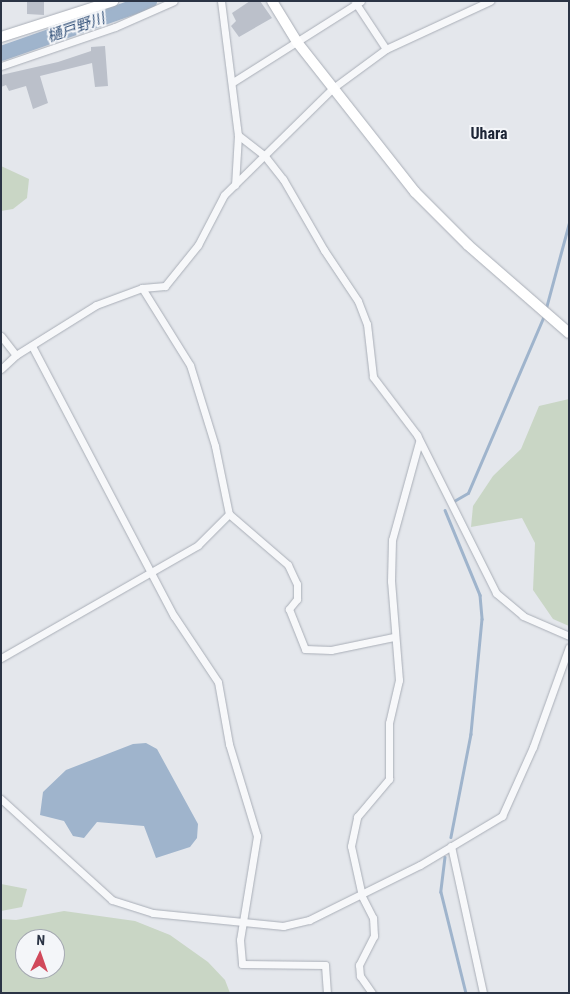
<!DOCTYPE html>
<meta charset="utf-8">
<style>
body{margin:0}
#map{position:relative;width:570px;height:994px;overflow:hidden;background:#e4e7ec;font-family:"Roboto Condensed","Noto Sans JP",sans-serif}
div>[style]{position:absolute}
.green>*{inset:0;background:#c9d6c5}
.water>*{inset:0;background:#9fb4cc}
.stream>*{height:2.5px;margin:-1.25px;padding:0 1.25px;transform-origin:1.25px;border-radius:1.25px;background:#9fb4cc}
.river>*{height:15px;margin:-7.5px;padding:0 7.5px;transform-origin:7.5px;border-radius:7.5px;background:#9fb4cc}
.building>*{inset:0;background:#bbc0ca}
.roads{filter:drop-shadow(0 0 1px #a9aeb7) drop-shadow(0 0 1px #a9aeb7)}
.street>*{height:7px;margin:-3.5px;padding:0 3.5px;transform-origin:3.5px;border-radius:3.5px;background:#f7f8fa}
.secondary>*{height:10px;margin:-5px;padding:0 5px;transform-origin:5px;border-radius:5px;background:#fff}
span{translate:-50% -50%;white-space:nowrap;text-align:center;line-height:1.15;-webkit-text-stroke:4px #f4f6f9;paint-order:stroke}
.water-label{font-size:15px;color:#34527a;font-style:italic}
.quarter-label{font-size:16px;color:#1d2536;font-weight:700}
.frame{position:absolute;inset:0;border:2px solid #2b3445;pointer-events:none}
.north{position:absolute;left:15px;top:929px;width:50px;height:50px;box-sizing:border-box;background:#f4f6f9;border:1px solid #a4a8b1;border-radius:50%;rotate:3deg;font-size:14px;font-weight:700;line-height:20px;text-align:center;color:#2b3445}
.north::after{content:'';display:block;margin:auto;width:18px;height:22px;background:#d1495b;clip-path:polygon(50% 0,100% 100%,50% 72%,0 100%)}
</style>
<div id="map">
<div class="green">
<i style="clip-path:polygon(1px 166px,29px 179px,27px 198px,13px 209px,1px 211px)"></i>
<i style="clip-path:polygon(569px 399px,569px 626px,553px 619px,533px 590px,535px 543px,522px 518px,471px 527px,473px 506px,493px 476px,521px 449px,539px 406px)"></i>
<i style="clip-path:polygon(1px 884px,27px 889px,22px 907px,1px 911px)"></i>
<i style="clip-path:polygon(evenodd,64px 911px,135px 921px,170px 935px,208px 962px,225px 980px,230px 993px,1px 993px,1px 919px,16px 920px,64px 911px,25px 939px,55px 939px,55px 969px,25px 969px,25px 939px)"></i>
</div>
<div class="water">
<i style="clip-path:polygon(146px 743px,157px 749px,198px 824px,197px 838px,190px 847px,156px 858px,144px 826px,97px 822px,84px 838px,73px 836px,64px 821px,40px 815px,43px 792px,66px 770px,133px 744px)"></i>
</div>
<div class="stream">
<i style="left:546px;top:308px;width:88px;rotate:-74.9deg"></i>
<i style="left:454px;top:501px;width:16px;rotate:-30deg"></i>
<i style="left:468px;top:493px;width:193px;rotate:-66.8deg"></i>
<i style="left:445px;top:510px;width:92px;rotate:67.6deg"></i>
<i style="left:480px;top:595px;width:24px;rotate:85deg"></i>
<i style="left:482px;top:619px;width:116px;rotate:95.5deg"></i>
<i style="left:471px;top:734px;width:105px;rotate:101deg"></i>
<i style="left:445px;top:857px;width:35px;rotate:97deg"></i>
<i style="left:441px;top:892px;width:104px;rotate:76.1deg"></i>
</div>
<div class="river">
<i style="left:1px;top:53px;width:157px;rotate:-19.4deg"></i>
</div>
<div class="building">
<i style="clip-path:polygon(27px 1px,44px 1px,44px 15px,27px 14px)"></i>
<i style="clip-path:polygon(250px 1px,260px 1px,272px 18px,239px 37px,231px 26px,236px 21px,232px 13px)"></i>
<i style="clip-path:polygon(105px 46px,108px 86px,95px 87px,92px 63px,40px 76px,48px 103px,33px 109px,26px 86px,9px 91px,6px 85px,1px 87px,1px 75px,58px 62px,91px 51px,91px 47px)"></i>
</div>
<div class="roads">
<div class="street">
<i style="left:221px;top:1px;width:135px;rotate:82.8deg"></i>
<i style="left:238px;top:135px;width:50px;rotate:93.4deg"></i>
<i style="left:355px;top:2px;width:56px;rotate:56.6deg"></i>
<i style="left:1px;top:66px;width:120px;rotate:-18.9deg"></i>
<i style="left:115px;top:27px;width:64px;rotate:-23.8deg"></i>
<i style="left:233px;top:82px;width:151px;rotate:-32.3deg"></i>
<i style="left:238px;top:135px;width:33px;rotate:38deg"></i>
<i style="left:264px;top:155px;width:31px;rotate:52deg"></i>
<i style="left:283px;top:179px;width:82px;rotate:60deg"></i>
<i style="left:324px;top:250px;width:61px;rotate:56.3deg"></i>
<i style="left:358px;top:301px;width:25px;rotate:69deg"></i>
<i style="left:367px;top:324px;width:53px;rotate:83.5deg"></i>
<i style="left:373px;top:377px;width:73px;rotate:52.8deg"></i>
<i style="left:417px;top:435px;width:177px;rotate:63.4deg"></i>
<i style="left:496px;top:593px;width:35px;rotate:40deg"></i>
<i style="left:523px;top:616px;width:50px;rotate:23.5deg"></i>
<i style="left:142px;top:288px;width:91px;rotate:58.1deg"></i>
<i style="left:190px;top:365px;width:85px;rotate:72.8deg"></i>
<i style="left:215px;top:446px;width:69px;rotate:78.4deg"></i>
<i style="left:229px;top:514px;width:78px;rotate:40.8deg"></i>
<i style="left:288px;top:565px;width:21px;rotate:65deg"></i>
<i style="left:297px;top:584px;width:15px;rotate:90deg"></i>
<i style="left:297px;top:599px;width:13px;rotate:129deg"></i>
<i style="left:289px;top:609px;width:43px;rotate:68.2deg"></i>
<i style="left:305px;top:649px;width:26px;rotate:2deg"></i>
<i style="left:331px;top:650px;width:64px;rotate:-11.7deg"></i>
<i style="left:1px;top:336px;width:24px;rotate:52deg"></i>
<i style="left:16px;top:355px;width:94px;rotate:-32deg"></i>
<i style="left:96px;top:305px;width:49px;rotate:-20.3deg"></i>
<i style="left:142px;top:288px;width:23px;rotate:-5deg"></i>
<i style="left:165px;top:286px;width:53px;rotate:-51.2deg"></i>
<i style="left:198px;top:245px;width:56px;rotate:-62.5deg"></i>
<i style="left:224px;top:195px;width:153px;rotate:-44.5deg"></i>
<i style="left:333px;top:88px;width:66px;rotate:-36.3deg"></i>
<i style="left:386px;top:49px;width:115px;rotate:-24.8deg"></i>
<i style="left:32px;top:346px;width:305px;rotate:62.3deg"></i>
<i style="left:174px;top:616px;width:79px;rotate:56.3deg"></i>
<i style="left:218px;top:682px;width:63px;rotate:79.9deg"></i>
<i style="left:229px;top:744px;width:96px;rotate:73.1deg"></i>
<i style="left:257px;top:836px;width:105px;rotate:99.3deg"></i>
<i style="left:240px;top:940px;width:24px;rotate:85deg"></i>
<i style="left:242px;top:964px;width:83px;rotate:0.7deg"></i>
<i style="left:325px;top:965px;width:28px;rotate:86deg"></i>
<i style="left:1px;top:369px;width:21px;rotate:-43deg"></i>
<i style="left:1px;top:658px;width:227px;rotate:-29.8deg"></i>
<i style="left:198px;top:545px;width:44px;rotate:-45deg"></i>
<i style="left:1px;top:799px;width:150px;rotate:42.3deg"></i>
<i style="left:112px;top:900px;width:43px;rotate:17.6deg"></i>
<i style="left:153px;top:913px;width:131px;rotate:5.7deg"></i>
<i style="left:283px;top:926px;width:27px;rotate:-13deg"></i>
<i style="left:309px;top:920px;width:124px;rotate:-26.4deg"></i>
<i style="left:420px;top:865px;width:96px;rotate:-30.9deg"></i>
<i style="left:502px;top:816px;width:76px;rotate:-65.8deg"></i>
<i style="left:533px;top:747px;width:106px;rotate:-70.2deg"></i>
<i style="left:451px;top:846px;width:150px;rotate:77.7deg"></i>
<i style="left:372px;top:993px;width:21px;rotate:-125deg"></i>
<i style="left:360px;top:976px;width:11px;rotate:-95deg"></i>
<i style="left:359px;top:965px;width:33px;rotate:-63deg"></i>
<i style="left:374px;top:936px;width:18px;rotate:-93deg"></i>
<i style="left:373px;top:918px;width:25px;rotate:-117deg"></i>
<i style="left:362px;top:896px;width:51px;rotate:-102.4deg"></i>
<i style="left:351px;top:846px;width:30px;rotate:-78deg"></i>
<i style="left:357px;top:817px;width:50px;rotate:-49.9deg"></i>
<i style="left:389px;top:779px;width:56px;rotate:-90deg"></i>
<i style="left:389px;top:723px;width:44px;rotate:-76.9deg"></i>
<i style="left:399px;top:680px;width:99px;rotate:-94.6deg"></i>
<i style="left:391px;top:581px;width:41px;rotate:-88.6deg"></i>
<i style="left:392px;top:540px;width:102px;rotate:-74.6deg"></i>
</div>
<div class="secondary">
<i style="left:272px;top:1px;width:48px;rotate:58.6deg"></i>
<i style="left:297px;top:42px;width:191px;rotate:51.8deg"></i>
<i style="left:415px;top:192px;width:75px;rotate:45deg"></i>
<i style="left:468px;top:245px;width:134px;rotate:41.1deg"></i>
<i style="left:1px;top:37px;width:118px;rotate:-17.8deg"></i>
</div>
</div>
<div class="water-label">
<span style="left:76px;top:28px;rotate:-19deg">樋戸野川</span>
</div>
<div class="quarter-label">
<span style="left:489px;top:134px">Uhara</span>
</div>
<div class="frame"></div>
<div class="north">N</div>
</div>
